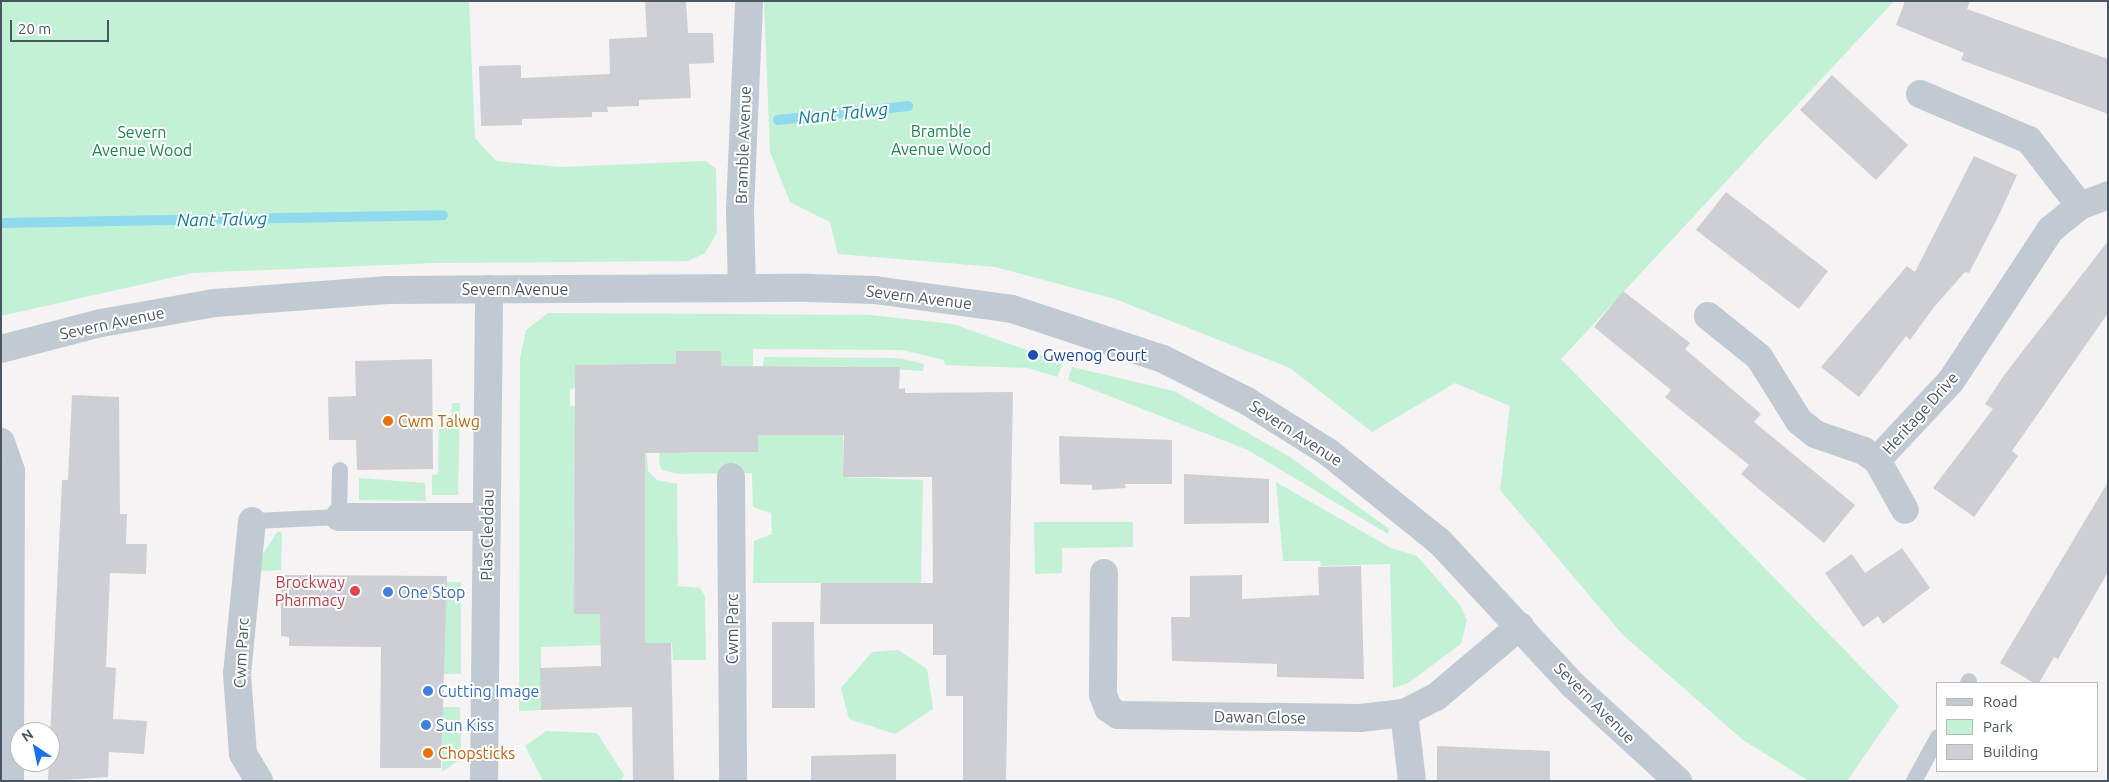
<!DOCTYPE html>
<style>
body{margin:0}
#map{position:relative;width:2109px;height:782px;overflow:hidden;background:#f5f3f3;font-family:Ubuntu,sans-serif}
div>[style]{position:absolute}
.green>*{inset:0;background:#c3f1d5}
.stream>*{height:10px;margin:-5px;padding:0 5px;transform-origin:5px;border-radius:5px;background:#90daee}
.building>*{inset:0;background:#cdcfd5}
.lane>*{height:16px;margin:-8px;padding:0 8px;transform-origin:8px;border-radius:8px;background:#c1cad2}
.street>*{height:28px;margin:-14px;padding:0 14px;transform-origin:14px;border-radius:14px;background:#c1cad2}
.dots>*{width:14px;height:14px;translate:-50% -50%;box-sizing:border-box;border:2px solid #fff;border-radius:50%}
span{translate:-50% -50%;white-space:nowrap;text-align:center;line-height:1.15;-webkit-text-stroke:4px #fff;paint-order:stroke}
.park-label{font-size:16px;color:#17864f}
.street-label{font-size:16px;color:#4a5661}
.transit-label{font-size:16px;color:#164399}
.left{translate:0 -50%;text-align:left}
.food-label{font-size:16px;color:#c56008}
.health-label{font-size:16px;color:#be3a42}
.right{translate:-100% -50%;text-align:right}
.shop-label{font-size:16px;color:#366cbe}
.water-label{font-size:18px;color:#0c7c9b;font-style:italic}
.frame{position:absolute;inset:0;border:2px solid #4a5661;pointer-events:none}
.legend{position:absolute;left:1936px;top:682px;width:162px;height:90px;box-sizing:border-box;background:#fff;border:1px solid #b7bbc0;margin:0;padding:6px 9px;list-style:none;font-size:15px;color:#4a5661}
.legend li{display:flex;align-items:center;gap:10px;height:25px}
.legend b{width:25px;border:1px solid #b7bbc0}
.north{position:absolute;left:10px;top:722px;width:50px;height:50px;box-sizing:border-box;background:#fff;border:1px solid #b7bbc0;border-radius:50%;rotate:326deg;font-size:14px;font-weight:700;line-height:20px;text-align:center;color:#4a5661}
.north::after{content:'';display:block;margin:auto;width:18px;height:22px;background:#1a73e8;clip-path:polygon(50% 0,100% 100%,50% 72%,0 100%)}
.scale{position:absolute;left:10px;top:20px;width:99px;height:22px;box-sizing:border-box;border:2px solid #4a5661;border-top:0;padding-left:6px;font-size:15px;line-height:18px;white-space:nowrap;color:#4a5661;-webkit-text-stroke:4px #fff;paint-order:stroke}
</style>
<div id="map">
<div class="green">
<i style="clip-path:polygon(1px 1px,469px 1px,475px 138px,496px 161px,560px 167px,706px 161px,716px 169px,717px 233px,705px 253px,688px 261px,435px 263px,192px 273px,1px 316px)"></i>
<i style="clip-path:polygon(764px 1px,1894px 1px,1561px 359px,1899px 706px,1847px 781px,1809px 781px,1743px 740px,1622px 634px,1500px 490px,1510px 406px,1455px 383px,1372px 432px,1290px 368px,1115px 299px,995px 267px,838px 254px,830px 222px,790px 202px,770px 152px)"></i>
<i style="clip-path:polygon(548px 313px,870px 315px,953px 324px,1063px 363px,1057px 377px,1028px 368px,945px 365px,944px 360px,902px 350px,753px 349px,753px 366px,721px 366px,721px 351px,676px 351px,676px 365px,570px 389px,570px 406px,590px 406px,574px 528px,574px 614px,644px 420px,648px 471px,657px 480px,677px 484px,678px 586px,700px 588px,705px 596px,706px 660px,673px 660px,672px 643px,541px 647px,541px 710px,519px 711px,520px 359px,526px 330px)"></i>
<i style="clip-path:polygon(764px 357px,899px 358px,924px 364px,923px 371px,860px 367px,848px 386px,847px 366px,763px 367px)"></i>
<i style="clip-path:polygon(1072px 367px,1174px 391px,1290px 457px,1389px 529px,1388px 534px,1248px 450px,1068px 380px)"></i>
<i style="clip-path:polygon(452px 403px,460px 403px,458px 495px,432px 495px,432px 475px,438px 474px,439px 419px,451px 419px)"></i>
<i style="clip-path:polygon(843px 431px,844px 477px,923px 480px,921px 583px,753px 583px,754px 541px,772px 534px,771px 513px,753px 507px,752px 473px,678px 474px,662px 470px,659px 463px,660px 443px,684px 453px,758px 452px,758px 435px)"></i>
<i style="clip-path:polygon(359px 478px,425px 483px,426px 501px,359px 500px)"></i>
<i style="clip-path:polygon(1276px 482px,1391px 548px,1417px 556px,1460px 605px,1467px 620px,1461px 644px,1408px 683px,1393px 688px,1390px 564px,1321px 566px,1320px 561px,1283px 561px)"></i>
<i style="clip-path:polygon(1034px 522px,1133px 522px,1133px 547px,1062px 548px,1062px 573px,1035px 574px)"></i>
<i style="clip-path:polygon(278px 531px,282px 533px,281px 570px,251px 572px)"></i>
<i style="clip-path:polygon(447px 582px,461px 582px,461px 674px,442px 674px)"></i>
<i style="clip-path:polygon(898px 650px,927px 669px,933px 709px,895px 734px,849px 719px,841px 688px,872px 652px)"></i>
<i style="clip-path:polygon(442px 707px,460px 707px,461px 744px,459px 760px,442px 772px)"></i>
<i style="clip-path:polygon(546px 731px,597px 733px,624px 775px,621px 781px,543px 781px,525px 746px)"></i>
</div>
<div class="stream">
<i style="left:778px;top:120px;width:131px;rotate:-6.1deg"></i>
<i style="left:1px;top:223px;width:442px;rotate:-1deg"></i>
</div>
<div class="building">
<i style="clip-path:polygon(645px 1px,686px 1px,688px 33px,713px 33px,714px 63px,689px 64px,691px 98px,639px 100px,639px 106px,607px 107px,608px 112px,592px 112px,592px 117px,522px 119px,522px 125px,481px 126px,479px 66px,521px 65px,521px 78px,610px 74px,609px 39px,647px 37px)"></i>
<i style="clip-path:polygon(1905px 1px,1970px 1px,1967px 9px,2108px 59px,2108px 114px,1961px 60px,1964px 53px,1896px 25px)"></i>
<i style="clip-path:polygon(1832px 75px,1908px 145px,1876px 180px,1800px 110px)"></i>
<i style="clip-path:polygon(1974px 156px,2017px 175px,2000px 213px,1969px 273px,1965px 272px,1934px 307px,1910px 340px,1906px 336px,1859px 397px,1821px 367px,1907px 266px,1915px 272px)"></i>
<i style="clip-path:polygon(1726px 192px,1828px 271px,1799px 309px,1696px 230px)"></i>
<i style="clip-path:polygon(2108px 241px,2108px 313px,2012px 451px,2018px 456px,1974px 517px,1933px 488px,1993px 409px,1985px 404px,2005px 374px)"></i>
<i style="clip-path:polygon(1623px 291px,1690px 343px,1685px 349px,1761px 414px,1754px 422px,1855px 505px,1824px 543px,1741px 474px,1749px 465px,1665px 397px,1671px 390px,1594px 327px)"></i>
<i style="clip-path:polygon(676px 351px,721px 351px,721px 366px,900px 367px,899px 389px,905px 388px,905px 393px,1013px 392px,1006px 781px,963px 781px,963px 696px,946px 696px,946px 655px,933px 655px,933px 624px,820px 624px,821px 583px,933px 583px,932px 477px,843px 477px,844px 435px,758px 435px,758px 452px,645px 453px,645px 643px,671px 643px,674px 781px,633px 781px,632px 707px,541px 710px,540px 668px,601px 666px,600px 614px,574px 614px,575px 365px,676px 364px)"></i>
<i style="clip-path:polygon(432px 359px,433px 469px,357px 470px,356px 440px,329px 440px,328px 397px,356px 396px,355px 361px)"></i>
<i style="clip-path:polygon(72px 395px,119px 397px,120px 514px,127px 514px,126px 544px,147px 544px,146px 574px,110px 573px,106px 667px,116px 668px,113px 719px,147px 721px,144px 754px,109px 752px,108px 777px,48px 781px,62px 480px,68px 480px)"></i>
<i style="clip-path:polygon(1059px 436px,1172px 440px,1172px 484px,1125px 484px,1126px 488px,1092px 490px,1092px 485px,1060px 484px)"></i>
<i style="clip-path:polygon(1184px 474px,1269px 479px,1269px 523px,1184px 524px)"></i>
<i style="clip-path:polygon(2108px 482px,2108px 572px,2058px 659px,2054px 657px,2039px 683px,2034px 683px,2000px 663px)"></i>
<i style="clip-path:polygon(1902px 548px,1930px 588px,1883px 624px,1878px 616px,1863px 627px,1825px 573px,1852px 554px,1865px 573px)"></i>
<i style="clip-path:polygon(1361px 566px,1364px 679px,1277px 677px,1277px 664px,1172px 661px,1171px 617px,1190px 617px,1190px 576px,1242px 575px,1242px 599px,1319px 595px,1318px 567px)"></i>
<i style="clip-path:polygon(281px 575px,447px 576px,441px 768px,380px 768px,381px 647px,289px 646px,289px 637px,281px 636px)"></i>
<i style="clip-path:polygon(772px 622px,814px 622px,815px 708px,772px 708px)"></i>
<i style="clip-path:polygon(1437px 746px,1550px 751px,1550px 781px,1437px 781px)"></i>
<i style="clip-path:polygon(896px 754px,896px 781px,811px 781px,811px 756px)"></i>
</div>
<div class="lane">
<i style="left:252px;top:521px;width:87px;rotate:-2.6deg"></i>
<i style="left:339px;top:517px;width:47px;rotate:-88.8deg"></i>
<i style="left:1968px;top:683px;width:2px;rotate:-63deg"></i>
<i style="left:1914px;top:781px;width:50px;rotate:-61.4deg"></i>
</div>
<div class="street">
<i style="left:1920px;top:94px;width:118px;rotate:22.9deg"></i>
<i style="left:2029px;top:140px;width:83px;rotate:52.3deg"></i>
<i style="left:742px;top:288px;width:79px;rotate:-91.5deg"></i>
<i style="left:740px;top:209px;width:208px;rotate:-87.5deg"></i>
<i style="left:1708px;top:316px;width:65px;rotate:38.8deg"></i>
<i style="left:1759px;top:357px;width:75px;rotate:58deg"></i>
<i style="left:1799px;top:421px;width:21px;rotate:39deg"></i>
<i style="left:1815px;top:434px;width:52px;rotate:19.1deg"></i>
<i style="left:1864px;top:451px;width:16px;rotate:35deg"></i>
<i style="left:1877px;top:460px;width:108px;rotate:-46.9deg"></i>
<i style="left:1951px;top:381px;width:181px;rotate:-56.7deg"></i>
<i style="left:2050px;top:230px;width:38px;rotate:-39deg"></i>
<i style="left:2080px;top:206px;width:30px;rotate:-21deg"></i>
<i style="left:1px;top:349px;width:103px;rotate:-14.6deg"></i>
<i style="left:101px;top:323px;width:116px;rotate:-10deg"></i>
<i style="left:215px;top:303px;width:173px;rotate:-4.3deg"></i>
<i style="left:388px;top:290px;width:421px;rotate:-0.3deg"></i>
<i style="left:809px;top:288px;width:66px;rotate:1.7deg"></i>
<i style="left:875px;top:290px;width:138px;rotate:7.9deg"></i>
<i style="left:1012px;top:309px;width:159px;rotate:18.3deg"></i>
<i style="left:1163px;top:359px;width:94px;rotate:26.6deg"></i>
<i style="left:1247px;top:401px;width:96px;rotate:32.2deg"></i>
<i style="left:1328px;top:452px;width:144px;rotate:38.8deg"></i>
<i style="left:1440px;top:542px;width:197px;rotate:47.1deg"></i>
<i style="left:1574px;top:686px;width:141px;rotate:42.4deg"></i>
<i style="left:1px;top:442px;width:31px;rotate:71deg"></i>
<i style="left:11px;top:471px;width:310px;rotate:90.2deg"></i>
<i style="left:1877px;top:460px;width:57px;rotate:60.8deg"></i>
<i style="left:731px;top:477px;width:304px;rotate:89.6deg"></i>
<i style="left:339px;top:517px;width:147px"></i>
<i style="left:252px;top:521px;width:154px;rotate:95.6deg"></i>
<i style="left:237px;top:674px;width:80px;rotate:85.7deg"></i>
<i style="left:243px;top:754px;width:31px;rotate:59deg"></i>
<i style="left:1104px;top:573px;width:122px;rotate:90.5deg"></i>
<i style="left:1103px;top:695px;width:14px;rotate:69deg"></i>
<i style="left:1108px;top:708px;width:12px;rotate:35deg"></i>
<i style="left:1118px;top:715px;width:242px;rotate:0.7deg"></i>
<i style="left:1360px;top:718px;width:44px;rotate:-6.5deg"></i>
<i style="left:1404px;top:713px;width:36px;rotate:-27deg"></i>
<i style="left:1436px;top:697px;width:110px;rotate:-40.2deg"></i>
<i style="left:1404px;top:713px;width:68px;rotate:83.3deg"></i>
<i style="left:484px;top:781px;width:492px;rotate:-89.4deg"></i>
</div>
<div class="dots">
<i style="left:1033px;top:355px;background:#1a4fb4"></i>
<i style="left:388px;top:421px;background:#e8710a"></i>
<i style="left:355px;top:591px;background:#e0444e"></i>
<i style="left:388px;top:592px;background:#3f7fe0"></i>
<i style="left:428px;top:691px;background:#3f7fe0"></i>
<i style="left:426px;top:725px;background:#3f7fe0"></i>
<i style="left:428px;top:753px;background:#e8710a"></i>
</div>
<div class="park-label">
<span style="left:941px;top:140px">Bramble<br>Avenue Wood</span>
<span style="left:142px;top:141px">Severn<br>Avenue Wood</span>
</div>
<div class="street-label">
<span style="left:743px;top:145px;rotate:-88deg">Bramble Avenue</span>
<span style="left:515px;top:289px">Severn Avenue</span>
<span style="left:919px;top:297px;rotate:7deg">Severn Avenue</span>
<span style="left:112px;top:323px;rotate:-12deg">Severn Avenue</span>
<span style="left:1920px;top:413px;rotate:-48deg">Heritage Drive</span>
<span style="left:1296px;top:433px;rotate:33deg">Severn Avenue</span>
<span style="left:487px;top:535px;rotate:-89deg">Plas Cleddau</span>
<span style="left:732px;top:629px;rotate:-90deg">Cwm Parc</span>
<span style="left:241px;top:653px;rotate:-87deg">Cwm Parc</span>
<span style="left:1595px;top:703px;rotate:45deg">Severn Avenue</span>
<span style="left:1260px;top:717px;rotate:1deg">Dawan Close</span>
</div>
<div class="transit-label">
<span class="left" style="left:1043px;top:355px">Gwenog Court</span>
</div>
<div class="food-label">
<span class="left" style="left:398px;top:421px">Cwm Talwg</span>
<span class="left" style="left:438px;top:753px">Chopsticks</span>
</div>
<div class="health-label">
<span class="right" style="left:345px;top:591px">Brockway<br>Pharmacy</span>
</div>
<div class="shop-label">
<span class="left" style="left:398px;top:592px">One Stop</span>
<span class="left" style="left:438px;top:691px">Cutting Image</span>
<span class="left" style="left:436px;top:725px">Sun Kiss</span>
</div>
<div class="water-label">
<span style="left:843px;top:113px;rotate:-6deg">Nant Talwg</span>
<span style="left:222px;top:219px;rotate:-1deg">Nant Talwg</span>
</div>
<div class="frame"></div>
<ul class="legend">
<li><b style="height:6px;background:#c1cad2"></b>Road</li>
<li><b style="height:14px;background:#c3f1d5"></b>Park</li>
<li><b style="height:14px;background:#cdcfd5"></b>Building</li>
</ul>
<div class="north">N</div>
<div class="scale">20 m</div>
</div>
